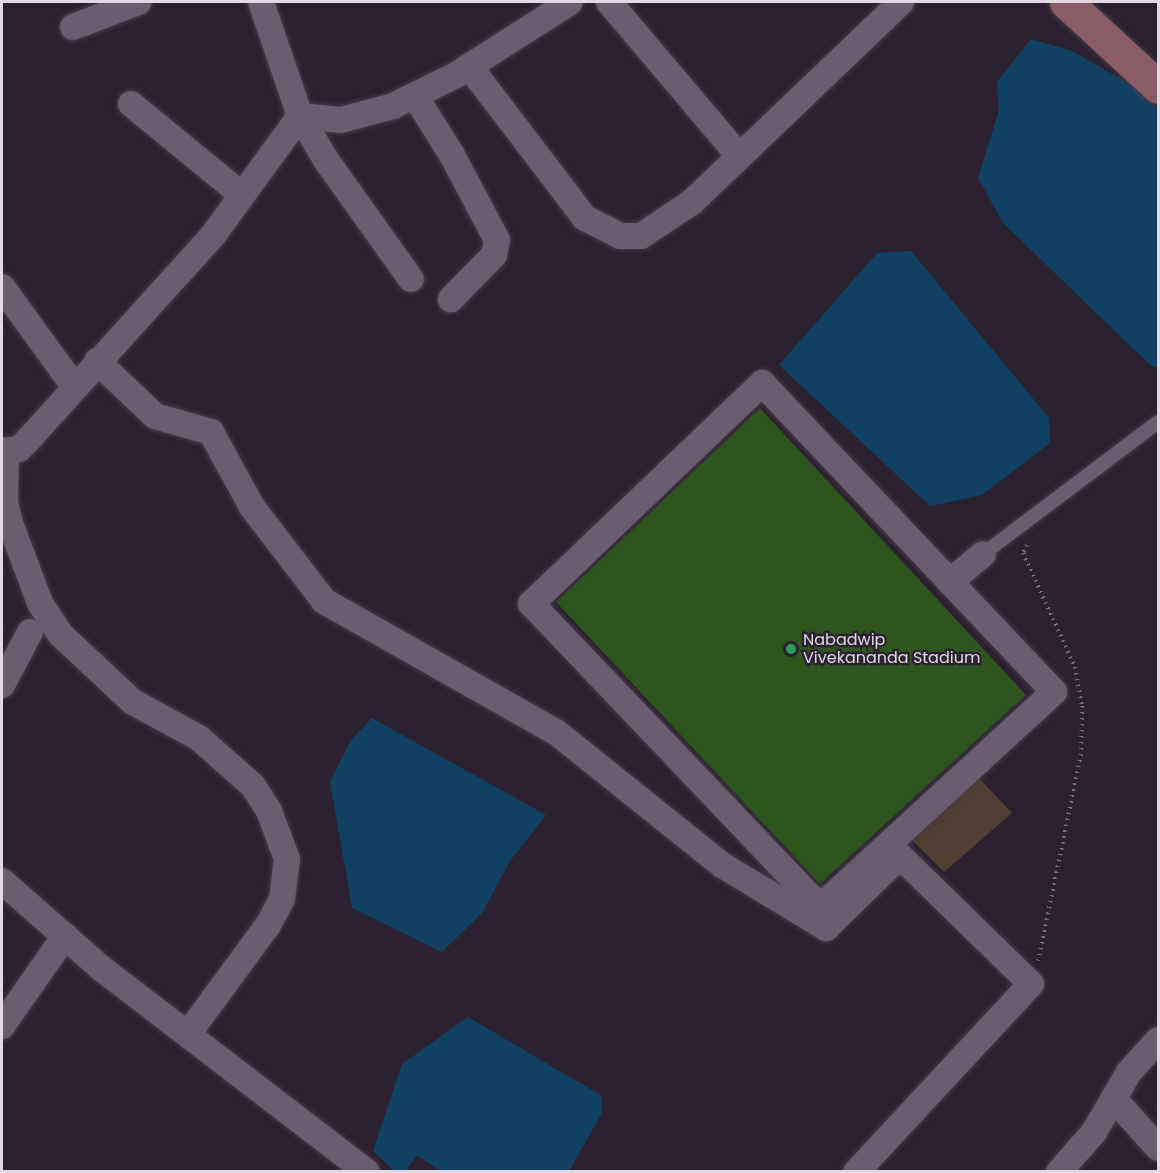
<!DOCTYPE html>
<style>
body{margin:0}
#map{position:relative;width:1160px;height:1173px;overflow:hidden;background:#2b202f;font-family:Poppins,sans-serif}
div>[style]{position:absolute}
.green>*{inset:0;background:#2f551e}
.water>*{inset:0;background:#104163}
.building>*{inset:0;background:#503f32}
.path>*{height:4px;margin-top:-2px;transform-origin:0;background:repeating-linear-gradient(90deg,#7a717e 0 1.5px,transparent 0 6px)}
.roads{filter:drop-shadow(0 0 2px #453b48) drop-shadow(0 0 2px #453b48)}
.lane>*{height:14px;margin:-7px;padding:0 7px;transform-origin:7px;border-radius:7px;background:#6a5d6f}
.street>*{height:26px;margin:-13px;padding:0 13px;transform-origin:13px;border-radius:13px;background:#6a5d6f}
.secondary>*{height:33px;margin:-16.5px;padding:0 16.5px;transform-origin:16.5px;border-radius:16.5px;background:#8a5c66}
.dots>*{width:16px;height:16px;translate:-50% -50%;box-sizing:border-box;border:3px solid #2b202f;border-radius:50%}
span{translate:-50% -50%;white-space:nowrap;text-align:center;line-height:1.15;-webkit-text-stroke:4.5px #2b202f;paint-order:stroke}
.poi-label{font-size:16px;color:#e1d9e3}
.left{translate:0 -50%;text-align:left}
.frame{position:absolute;inset:0;border:3px solid #e1d9e3;pointer-events:none}
</style>
<div id="map">
<div class="green">
<i style="clip-path:polygon(760px 408px,1026px 695px,820px 884px,556px 602px)"></i>
</div>
<div class="water">
<i style="clip-path:polygon(1031px 39px,1072px 51px,1137px 88px,1158px 109px,1158px 368px,1150px 365px,1003px 223px,978px 178px,999px 110px,997px 82px)"></i>
<i style="clip-path:polygon(911px 251px,1049px 418px,1050px 443px,982px 495px,930px 506px,779px 365px,877px 253px)"></i>
<i style="clip-path:polygon(372px 718px,546px 815px,510px 861px,482px 913px,442px 952px,352px 908px,330px 782px,351px 740px)"></i>
<i style="clip-path:polygon(468px 1017px,602px 1096px,601px 1115px,569px 1171px,440px 1171px,417px 1155px,406px 1171px,394px 1171px,373px 1151px,402px 1064px)"></i>
</div>
<div class="building">
<i style="clip-path:polygon(978px 777px,1012px 813px,944px 872px,909px 837px)"></i>
</div>
<div class="path">
<i style="left:1027px;top:545px;width:9px;rotate:117deg"></i>
<i style="left:1023px;top:553px;width:125px;rotate:65.5deg"></i>
<i style="left:1075px;top:667px;width:40px;rotate:80deg"></i>
<i style="left:1082px;top:706px;width:48px;rotate:91.2deg"></i>
<i style="left:1081px;top:754px;width:211px;rotate:101.7deg"></i>
</div>
<div class="roads">
<div class="lane">
<i style="left:983px;top:554px;width:219px;rotate:-37deg"></i>
</div>
<div class="street">
<i style="left:609px;top:2px;width:202px;rotate:49.8deg"></i>
<i style="left:73px;top:27px;width:70px;rotate:-21deg"></i>
<i style="left:469px;top:66px;width:191px;rotate:52.7deg"></i>
<i style="left:585px;top:218px;width:39px;rotate:27deg"></i>
<i style="left:620px;top:236px;width:21px"></i>
<i style="left:641px;top:236px;width:61px;rotate:-33.7deg"></i>
<i style="left:692px;top:202px;width:289px;rotate:-43.7deg"></i>
<i style="left:415px;top:96px;width:70px;rotate:57.9deg"></i>
<i style="left:452px;top:155px;width:96px;rotate:62.1deg"></i>
<i style="left:497px;top:240px;width:15px;rotate:101deg"></i>
<i style="left:494px;top:255px;width:62px;rotate:134.3deg"></i>
<i style="left:131px;top:104px;width:144px;rotate:39.3deg"></i>
<i style="left:300px;top:116px;width:41px;rotate:5.6deg"></i>
<i style="left:341px;top:120px;width:54px;rotate:-15.1deg"></i>
<i style="left:393px;top:106px;width:70px;rotate:-26.2deg"></i>
<i style="left:456px;top:75px;width:135px;rotate:-32.6deg"></i>
<i style="left:300px;top:116px;width:51px;rotate:59.4deg"></i>
<i style="left:326px;top:160px;width:146px;rotate:54.5deg"></i>
<i style="left:2px;top:287px;width:122px;rotate:54deg"></i>
<i style="left:97px;top:361px;width:80px;rotate:43.5deg"></i>
<i style="left:155px;top:416px;width:58px;rotate:15.9deg"></i>
<i style="left:211px;top:432px;width:85px;rotate:61.3deg"></i>
<i style="left:252px;top:507px;width:118px;rotate:52.5deg"></i>
<i style="left:324px;top:601px;width:266px;rotate:29.5deg"></i>
<i style="left:556px;top:732px;width:213px;rotate:38.7deg"></i>
<i style="left:722px;top:865px;width:122px;rotate:31.2deg"></i>
<i style="left:826px;top:928px;width:103px;rotate:-44.2deg"></i>
<i style="left:900px;top:856px;width:183px;rotate:44.3deg"></i>
<i style="left:1031px;top:984px;width:257px;rotate:132.9deg"></i>
<i style="left:762px;top:383px;width:425px;rotate:46.6deg"></i>
<i style="left:1054px;top:692px;width:318px;rotate:137.4deg"></i>
<i style="left:820px;top:907px;width:419px;rotate:-133.6deg"></i>
<i style="left:531px;top:604px;width:320px;rotate:-43.7deg"></i>
<i style="left:2px;top:451px;width:17px;rotate:-7deg"></i>
<i style="left:19px;top:449px;width:14px;rotate:-45deg"></i>
<i style="left:29px;top:439px;width:276px;rotate:-47.9deg"></i>
<i style="left:214px;top:234px;width:146px;rotate:-53.9deg"></i>
<i style="left:300px;top:116px;width:120px;rotate:-108.9deg"></i>
<i style="left:6px;top:452px;width:50px;rotate:91.1deg"></i>
<i style="left:5px;top:502px;width:22px;rotate:77deg"></i>
<i style="left:10px;top:523px;width:85px;rotate:69.4deg"></i>
<i style="left:40px;top:603px;width:37px;rotate:57deg"></i>
<i style="left:60px;top:634px;width:100px;rotate:43deg"></i>
<i style="left:133px;top:702px;width:75px;rotate:28.6deg"></i>
<i style="left:199px;top:738px;width:72px;rotate:41.6deg"></i>
<i style="left:253px;top:786px;width:30px;rotate:57deg"></i>
<i style="left:269px;top:811px;width:51px;rotate:69.4deg"></i>
<i style="left:287px;top:859px;width:40px;rotate:97.1deg"></i>
<i style="left:282px;top:899px;width:30px;rotate:118deg"></i>
<i style="left:268px;top:925px;width:135px;rotate:126.3deg"></i>
<i style="left:950px;top:582px;width:43px;rotate:-40.3deg"></i>
<i style="left:2px;top:685px;width:60px;rotate:-62.2deg"></i>
<i style="left:2px;top:881px;width:132px;rotate:41.3deg"></i>
<i style="left:101px;top:968px;width:335px;rotate:37.5deg"></i>
<i style="left:2px;top:1026px;width:110px;rotate:-55deg"></i>
<i style="left:1115px;top:1100px;width:64px;rotate:48.1deg"></i>
<i style="left:1059px;top:1172px;width:53px;rotate:-48.8deg"></i>
<i style="left:1094px;top:1132px;width:69px;rotate:-59.7deg"></i>
<i style="left:1129px;top:1072px;width:43px;rotate:-47.8deg"></i>
</div>
<div class="secondary">
<i style="left:1066px;top:2px;width:125px;rotate:42.7deg"></i>
</div>
</div>
<div class="dots">
<i style="left:791px;top:649px;background:#2e9e5b"></i>
</div>
<div class="poi-label">
<span class="left" style="left:803px;top:649px">Nabadwip<br>Vivekananda Stadium</span>
</div>
<div class="frame"></div>
</div>
